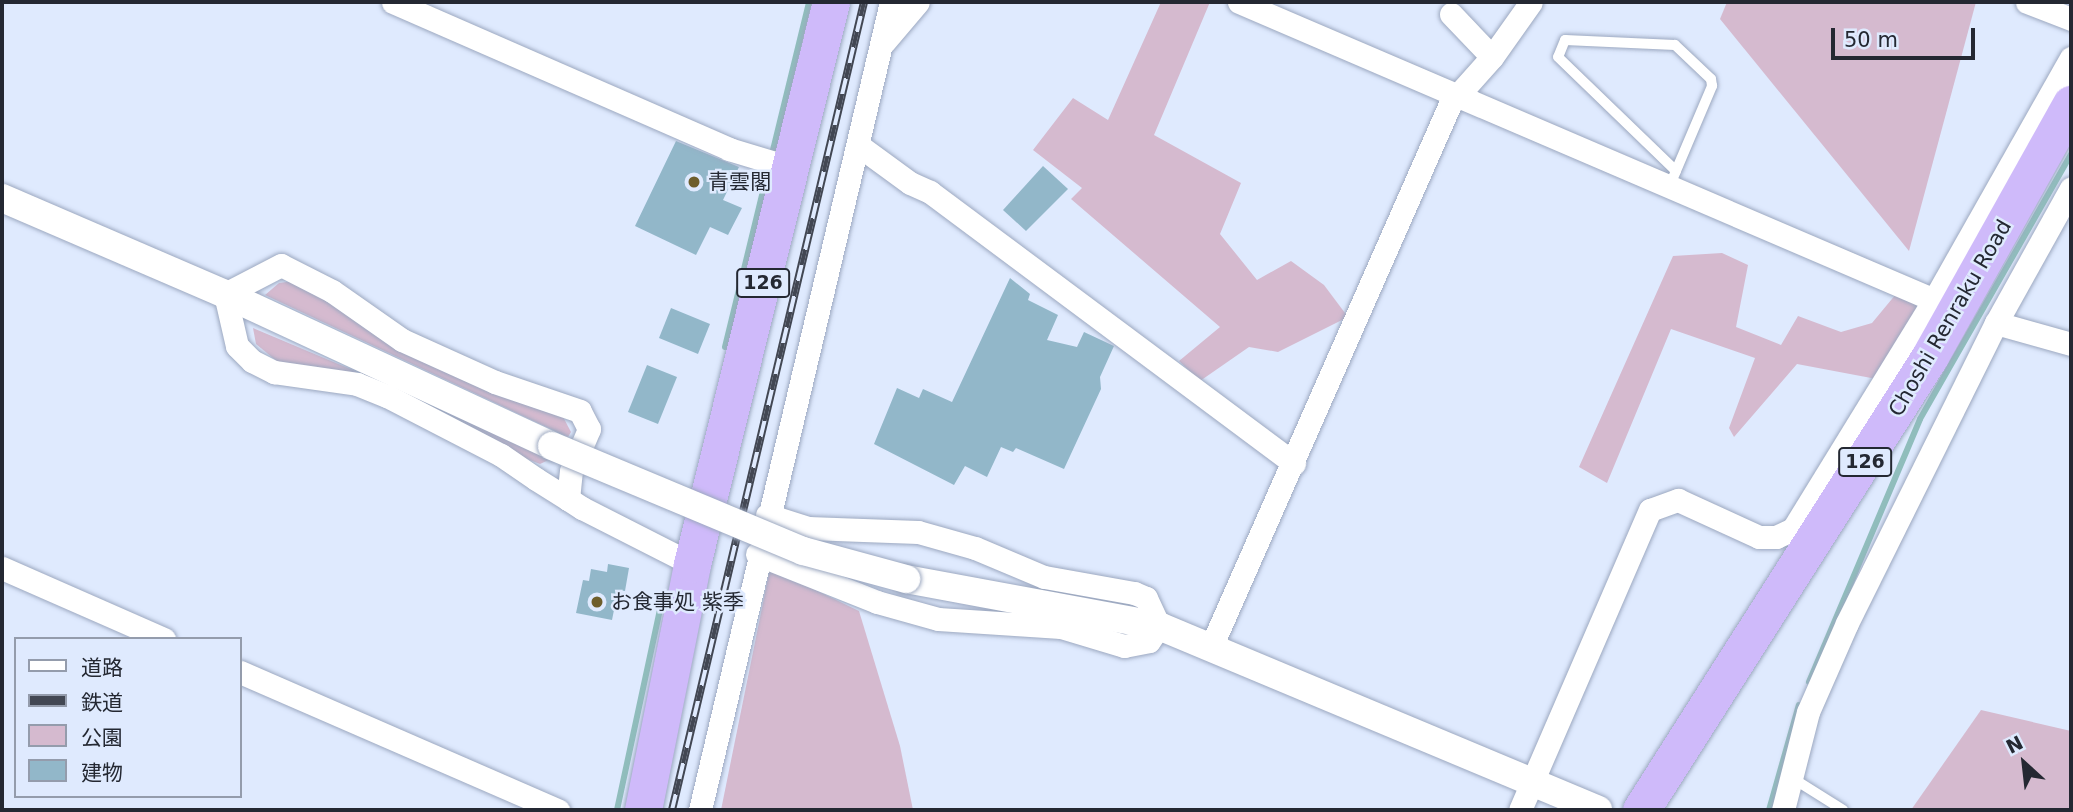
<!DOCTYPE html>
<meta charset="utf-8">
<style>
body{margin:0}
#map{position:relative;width:2073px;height:812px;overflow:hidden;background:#dfeafe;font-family:"DejaVu Sans","Noto Sans JP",sans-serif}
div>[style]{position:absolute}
.green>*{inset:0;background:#d5bacf}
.stream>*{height:6px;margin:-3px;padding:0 3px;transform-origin:3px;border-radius:3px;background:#90bdbc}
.building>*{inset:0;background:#92b7c9}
.roads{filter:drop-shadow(0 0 2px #9ca8c0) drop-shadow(0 0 2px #9ca8c0)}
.service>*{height:10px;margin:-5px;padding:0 5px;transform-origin:5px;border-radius:5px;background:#fff}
.minor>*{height:23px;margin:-11.5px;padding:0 11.5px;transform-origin:11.5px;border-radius:11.5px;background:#fff}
.tertiary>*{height:28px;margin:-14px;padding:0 14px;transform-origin:14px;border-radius:14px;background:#fff}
.trunk>*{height:37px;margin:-18.5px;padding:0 18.5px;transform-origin:18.5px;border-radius:18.5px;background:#cfbafa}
.rail>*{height:8px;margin-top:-4px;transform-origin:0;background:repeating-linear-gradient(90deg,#dfeafe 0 16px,#424753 0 32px);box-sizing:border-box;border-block:2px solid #424753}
.bridges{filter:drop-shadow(0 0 2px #9ca8c0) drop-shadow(0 0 2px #9ca8c0)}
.tertiary-bridge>*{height:28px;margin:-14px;padding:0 14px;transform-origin:14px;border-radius:14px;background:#fff}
.dots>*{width:19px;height:19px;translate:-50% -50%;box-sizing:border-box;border:4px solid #dfeafe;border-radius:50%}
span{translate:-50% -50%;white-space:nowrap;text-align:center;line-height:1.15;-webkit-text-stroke:5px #dfeafe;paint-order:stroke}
.shield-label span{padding:2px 5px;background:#dfeafe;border:2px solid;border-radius:5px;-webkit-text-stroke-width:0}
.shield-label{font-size:19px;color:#242832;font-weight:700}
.poi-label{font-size:21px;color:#242832}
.left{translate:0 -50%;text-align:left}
.street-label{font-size:21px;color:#242832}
.frame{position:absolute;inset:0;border:4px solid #242832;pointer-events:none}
.legend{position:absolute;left:14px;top:637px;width:228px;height:161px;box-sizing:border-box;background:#dfeafe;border:2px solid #949cac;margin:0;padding:9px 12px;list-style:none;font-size:21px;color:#242832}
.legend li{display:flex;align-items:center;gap:14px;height:35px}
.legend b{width:35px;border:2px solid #949cac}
.north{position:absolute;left:1989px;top:728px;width:70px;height:70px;-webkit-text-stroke:5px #dfeafe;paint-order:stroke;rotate:333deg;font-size:19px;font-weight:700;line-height:28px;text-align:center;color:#242832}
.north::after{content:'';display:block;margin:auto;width:24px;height:32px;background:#242832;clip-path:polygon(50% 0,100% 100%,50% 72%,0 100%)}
.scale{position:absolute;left:1831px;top:28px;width:144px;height:32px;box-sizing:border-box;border:4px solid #242832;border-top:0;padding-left:9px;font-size:21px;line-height:24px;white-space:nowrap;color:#242832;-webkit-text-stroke:5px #dfeafe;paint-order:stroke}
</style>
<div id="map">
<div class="green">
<i style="clip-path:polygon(1161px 2px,1210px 2px,1154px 135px,1241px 183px,1220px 234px,1257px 280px,1291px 261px,1324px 285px,1348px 317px,1278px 352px,1249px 347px,1200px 381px,1179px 361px,1220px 327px,1071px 199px,1082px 188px,1033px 150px,1073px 98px,1108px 120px)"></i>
<i style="clip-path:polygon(1727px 2px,1976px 2px,1909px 251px,1720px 19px)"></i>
<i style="clip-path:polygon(1722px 253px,1748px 265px,1736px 327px,1781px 345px,1798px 316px,1841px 332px,1872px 323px,1901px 288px,1947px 312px,1903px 384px,1797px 364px,1734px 437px,1729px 428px,1755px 358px,1671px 329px,1607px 483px,1579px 467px,1673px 256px)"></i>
<i style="clip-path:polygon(294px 281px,561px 413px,571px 432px,568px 437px,265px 295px,279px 283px)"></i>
<i style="clip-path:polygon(253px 328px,557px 456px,540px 464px,279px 363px,256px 344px)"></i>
<i style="clip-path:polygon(770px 568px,859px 611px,900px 746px,913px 810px,721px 810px)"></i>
<i style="clip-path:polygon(1981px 710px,2071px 731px,2071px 810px,1911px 810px)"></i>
</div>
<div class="stream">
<i style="left:725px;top:347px;width:355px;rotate:-76.3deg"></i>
<i style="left:1809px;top:682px;width:285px;rotate:-67.1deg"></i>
<i style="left:1920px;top:419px;width:305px;rotate:-60.3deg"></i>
<i style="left:617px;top:810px;width:206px;rotate:-77.9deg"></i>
<i style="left:1769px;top:810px;width:109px;rotate:-74.1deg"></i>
</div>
<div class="building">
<i style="clip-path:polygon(676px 141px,739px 167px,723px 200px,742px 208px,728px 235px,710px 227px,696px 255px,635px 226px)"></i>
<i style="clip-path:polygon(1043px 166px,1068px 189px,1026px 231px,1003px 210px)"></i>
<i style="clip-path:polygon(1010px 278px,1030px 294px,1028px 300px,1058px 315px,1047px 340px,1077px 347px,1084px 332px,1114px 346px,1100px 377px,1101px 389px,1064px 469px,1016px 448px,1013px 452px,1001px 447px,987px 477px,965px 466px,954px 485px,874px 444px,897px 388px,919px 398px,923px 389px,952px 402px)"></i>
<i style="clip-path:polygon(671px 308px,710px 324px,698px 354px,659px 338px)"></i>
<i style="clip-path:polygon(647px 365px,677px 377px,658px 424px,628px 412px)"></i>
<i style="clip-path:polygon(608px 564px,629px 568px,625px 591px,618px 590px,612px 620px,576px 613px,583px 580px,589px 581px,591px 569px,607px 572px)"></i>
</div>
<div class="roads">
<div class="service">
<i style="left:1670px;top:185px;width:108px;rotate:-67deg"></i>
<i style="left:1712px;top:86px;width:7px;rotate:-98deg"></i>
<i style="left:1711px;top:79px;width:50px;rotate:-136.6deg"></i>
<i style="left:1675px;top:45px;width:110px;rotate:-177.4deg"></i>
<i style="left:1565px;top:40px;width:18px;rotate:112deg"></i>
<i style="left:1558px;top:57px;width:164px;rotate:44deg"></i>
<i style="left:1789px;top:776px;width:64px;rotate:32.2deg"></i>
</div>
<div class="minor">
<i style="left:393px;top:2px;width:367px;rotate:23.6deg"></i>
<i style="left:729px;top:149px;width:66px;rotate:16.8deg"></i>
<i style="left:1239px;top:2px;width:756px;rotate:23.21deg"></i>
<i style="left:2027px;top:2px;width:47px;rotate:21.1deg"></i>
<i style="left:1451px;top:14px;width:59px;rotate:46.4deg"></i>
<i style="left:884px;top:42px;width:52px;rotate:-49.6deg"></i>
<i style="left:858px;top:145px;width:64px;rotate:36.2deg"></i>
<i style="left:910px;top:183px;width:22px;rotate:24deg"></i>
<i style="left:930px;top:192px;width:454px;rotate:36.7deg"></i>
<i style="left:1996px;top:323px;width:78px;rotate:15.6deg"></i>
<i style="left:568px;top:499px;width:28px;rotate:-84deg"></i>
<i style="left:571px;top:471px;width:46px;rotate:-66.8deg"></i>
<i style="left:589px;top:429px;width:20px;rotate:-117deg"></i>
<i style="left:580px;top:411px;width:90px;rotate:-161.2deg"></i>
<i style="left:495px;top:382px;width:102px;rotate:-155.7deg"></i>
<i style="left:402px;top:340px;width:85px;rotate:-145deg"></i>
<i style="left:332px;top:291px;width:57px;rotate:-153deg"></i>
<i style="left:281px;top:265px;width:63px;rotate:152.6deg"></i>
<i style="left:225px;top:294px;width:53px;rotate:77deg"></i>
<i style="left:237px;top:346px;width:21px;rotate:45deg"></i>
<i style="left:252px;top:361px;width:25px;rotate:27deg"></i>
<i style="left:274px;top:372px;width:84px;rotate:8.2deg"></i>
<i style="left:357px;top:384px;width:32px;rotate:22deg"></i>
<i style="left:387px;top:396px;width:128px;rotate:27.4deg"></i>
<i style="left:501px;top:455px;width:42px;rotate:34.4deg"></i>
<i style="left:536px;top:479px;width:38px;rotate:32deg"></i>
<i style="left:568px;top:499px;width:17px;rotate:33deg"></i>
<i style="left:582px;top:508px;width:123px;rotate:27deg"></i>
<i style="left:757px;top:554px;width:129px;rotate:21.8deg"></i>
<i style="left:877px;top:602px;width:63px;rotate:15.6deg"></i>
<i style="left:938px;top:619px;width:123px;rotate:3.7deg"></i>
<i style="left:1061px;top:627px;width:66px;rotate:16.8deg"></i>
<i style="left:1124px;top:646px;width:25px;rotate:-11deg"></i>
<i style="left:1149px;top:641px;width:18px;rotate:-56deg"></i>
<i style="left:1159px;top:626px;width:31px;rotate:-115deg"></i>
<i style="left:1146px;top:598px;width:13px;rotate:-157deg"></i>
<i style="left:1134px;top:593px;width:91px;rotate:-169.9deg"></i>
<i style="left:1044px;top:577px;width:75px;rotate:-157.2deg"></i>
<i style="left:975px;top:548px;width:59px;rotate:-164.3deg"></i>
<i style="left:918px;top:532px;width:110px;rotate:-177.9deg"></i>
<i style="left:808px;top:528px;width:43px;rotate:-162.4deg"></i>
<i style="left:2px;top:568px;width:177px;rotate:23.7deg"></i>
<i style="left:1211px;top:647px;width:593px;rotate:-66.24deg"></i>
<i style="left:1450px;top:104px;width:63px;rotate:-48.2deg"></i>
<i style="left:1492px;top:57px;width:67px;rotate:-54.7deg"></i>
<i style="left:240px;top:672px;width:347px;rotate:23.5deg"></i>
<i style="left:700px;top:810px;width:830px;rotate:-76.7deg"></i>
<i style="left:1520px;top:810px;width:327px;rotate:-66.6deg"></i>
<i style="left:1650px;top:510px;width:30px;rotate:-20deg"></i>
<i style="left:1678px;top:500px;width:89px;rotate:24.6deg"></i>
<i style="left:1759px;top:537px;width:17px"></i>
<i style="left:1776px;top:537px;width:19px;rotate:-25deg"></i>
<i style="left:1793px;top:529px;width:269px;rotate:-58.4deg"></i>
<i style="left:1934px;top:300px;width:278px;rotate:-60.5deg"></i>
<i style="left:1783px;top:810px;width:101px;rotate:-75.7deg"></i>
<i style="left:1808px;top:712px;width:97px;rotate:-66.3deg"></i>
<i style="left:1847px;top:623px;width:335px;rotate:-63.6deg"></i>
<i style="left:1996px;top:323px;width:154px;rotate:-60.9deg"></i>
</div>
<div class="tertiary">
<i style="left:2px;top:198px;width:243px;rotate:23.3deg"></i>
<i style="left:225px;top:294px;width:361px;rotate:24.9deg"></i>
<i style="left:906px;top:579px;width:257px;rotate:10.5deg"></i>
<i style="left:1159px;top:626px;width:476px;rotate:22.7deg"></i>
</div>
<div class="trunk">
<i style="left:643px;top:810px;width:251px;rotate:-78.7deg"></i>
<i style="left:692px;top:564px;width:579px;rotate:-76.11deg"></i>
<i style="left:1641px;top:810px;width:538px;rotate:-57.52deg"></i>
<i style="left:1930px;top:356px;width:289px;rotate:-60.8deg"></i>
</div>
</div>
<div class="rail">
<i style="left:672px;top:810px;width:830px;rotate:-76.63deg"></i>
</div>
<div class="bridges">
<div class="tertiary-bridge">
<i style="left:552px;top:446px;width:272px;rotate:22.7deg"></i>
<i style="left:803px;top:551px;width:107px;rotate:15.2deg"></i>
</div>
</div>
<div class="dots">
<i style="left:694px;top:182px;background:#6e5e2b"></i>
<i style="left:597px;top:602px;background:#6e5e2b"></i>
</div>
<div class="shield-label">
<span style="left:763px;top:283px">126</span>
<span style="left:1865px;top:462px">126</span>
</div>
<div class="poi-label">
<span class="left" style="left:708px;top:182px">青雲閣</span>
<span class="left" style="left:611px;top:602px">お食事処 紫季</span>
</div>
<div class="street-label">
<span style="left:1950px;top:318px;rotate:-60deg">Choshi Renraku Road</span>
</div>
<div class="frame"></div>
<ul class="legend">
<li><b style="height:9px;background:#fff"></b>道路</li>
<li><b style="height:9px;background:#424753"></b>鉄道</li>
<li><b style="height:19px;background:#d5bacf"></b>公園</li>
<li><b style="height:19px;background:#92b7c9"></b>建物</li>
</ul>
<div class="north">N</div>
<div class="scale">50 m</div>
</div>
